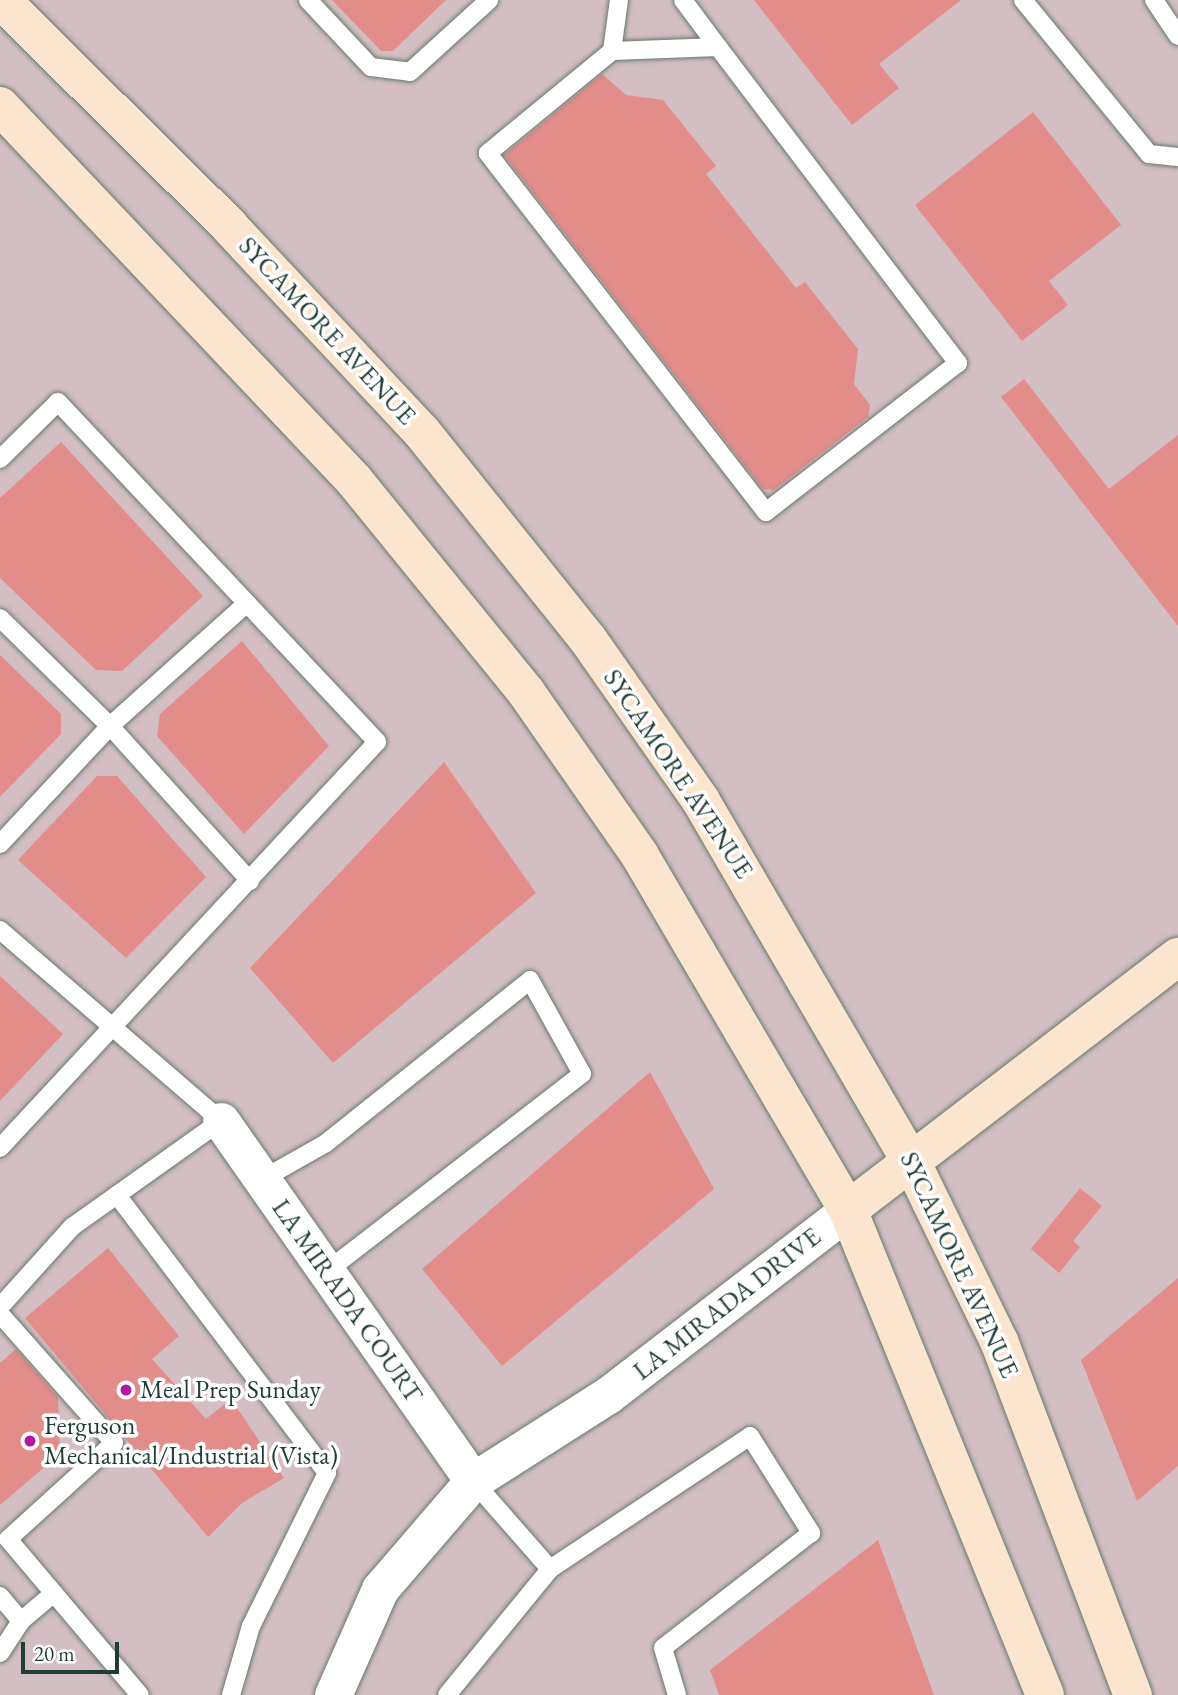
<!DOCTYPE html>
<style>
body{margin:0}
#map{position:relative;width:1178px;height:1695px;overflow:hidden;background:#f1e8cf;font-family:"EB Garamond",serif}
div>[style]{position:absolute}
.industrial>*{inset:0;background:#d2bec3}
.building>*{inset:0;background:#e38d8a}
.roads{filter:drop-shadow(0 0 2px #68796a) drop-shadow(0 0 2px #68796a)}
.service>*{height:18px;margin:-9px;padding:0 9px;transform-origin:9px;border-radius:9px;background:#fff}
.minor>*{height:37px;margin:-18.5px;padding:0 18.5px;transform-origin:18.5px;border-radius:18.5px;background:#fff}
.secondary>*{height:38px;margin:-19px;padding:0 19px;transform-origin:19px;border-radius:19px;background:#fce5cf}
.dots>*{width:19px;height:19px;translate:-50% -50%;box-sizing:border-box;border:4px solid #fff;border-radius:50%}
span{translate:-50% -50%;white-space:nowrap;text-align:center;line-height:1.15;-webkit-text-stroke:7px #fff;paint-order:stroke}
.street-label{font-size:26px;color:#1f3d34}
.poi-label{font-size:26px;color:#1f3d34}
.left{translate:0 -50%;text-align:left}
.scale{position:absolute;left:21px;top:1642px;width:98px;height:32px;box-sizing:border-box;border:4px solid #1f3d34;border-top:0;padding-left:9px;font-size:21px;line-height:24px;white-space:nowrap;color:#1f3d34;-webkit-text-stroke:5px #fff;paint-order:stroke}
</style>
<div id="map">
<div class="industrial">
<i style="clip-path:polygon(0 0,1178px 0,1178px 1695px,0 1695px)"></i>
</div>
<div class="building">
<i style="clip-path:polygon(332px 0,446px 0,393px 51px,381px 51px)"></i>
<i style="clip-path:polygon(754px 0,961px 0,879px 64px,899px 88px,852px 125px)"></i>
<i style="clip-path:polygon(602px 74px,626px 95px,663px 100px,716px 166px,706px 174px,796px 288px,805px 282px,858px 349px,854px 384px,870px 405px,868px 417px,774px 490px,763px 489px,504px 155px)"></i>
<i style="clip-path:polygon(1033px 112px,1121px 225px,1049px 281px,1068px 305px,1022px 341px,915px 205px)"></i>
<i style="clip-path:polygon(1024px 379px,1109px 489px,1178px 435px,1178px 626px,1001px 397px)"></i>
<i style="clip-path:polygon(61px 442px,203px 596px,122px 671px,96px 670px,0 578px,0 498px)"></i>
<i style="clip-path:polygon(242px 641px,329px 746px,244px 834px,157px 736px,160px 714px)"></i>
<i style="clip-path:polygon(0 655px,61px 714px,61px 734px,0 797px)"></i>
<i style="clip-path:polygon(444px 762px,536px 893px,333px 1063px,250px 968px)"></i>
<i style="clip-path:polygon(97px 776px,117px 776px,206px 877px,126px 958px,18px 860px)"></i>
<i style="clip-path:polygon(0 976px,63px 1034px,0 1101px)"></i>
<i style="clip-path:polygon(650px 1072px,714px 1189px,502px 1366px,422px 1269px)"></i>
<i style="clip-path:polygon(1080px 1188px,1102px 1206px,1073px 1241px,1080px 1247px,1059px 1273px,1031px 1249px)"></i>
<i style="clip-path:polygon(108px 1248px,179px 1336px,152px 1359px,206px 1419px,231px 1399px,284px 1478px,242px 1503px,208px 1537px,25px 1318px)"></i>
<i style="clip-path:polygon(1178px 1278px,1178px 1466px,1137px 1501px,1081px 1360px)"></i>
<i style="clip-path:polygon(16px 1349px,58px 1397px,60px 1454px,0 1505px,0 1363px)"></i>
<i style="clip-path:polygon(878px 1540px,934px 1695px,719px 1695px,710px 1670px)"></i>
</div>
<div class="roads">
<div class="service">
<i style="left:308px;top:0;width:92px;rotate:46.8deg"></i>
<i style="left:371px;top:67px;width:39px;rotate:7deg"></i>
<i style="left:410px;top:72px;width:107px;rotate:-42.3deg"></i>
<i style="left:683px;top:0;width:59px;rotate:53.3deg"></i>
<i style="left:718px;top:47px;width:397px;rotate:52.8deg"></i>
<i style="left:958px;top:363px;width:243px;rotate:142.2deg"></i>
<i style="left:766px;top:512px;width:454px;rotate:-127.8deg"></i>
<i style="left:488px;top:153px;width:161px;rotate:-39.4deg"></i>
<i style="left:612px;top:51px;width:106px;rotate:-2.2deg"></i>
<i style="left:1023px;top:0;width:199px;rotate:50.7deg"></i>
<i style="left:1149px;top:154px;width:29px;rotate:6deg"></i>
<i style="left:1154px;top:0;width:43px;rotate:56.3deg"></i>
<i style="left:612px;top:51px;width:51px;rotate:-82.2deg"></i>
<i style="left:0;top:459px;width:81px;rotate:-44.5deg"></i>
<i style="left:58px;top:402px;width:466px;rotate:46.8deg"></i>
<i style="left:377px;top:742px;width:554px;rotate:132.88deg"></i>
<i style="left:0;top:618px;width:154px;rotate:44.5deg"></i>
<i style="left:110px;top:726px;width:209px;rotate:47.9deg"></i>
<i style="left:0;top:844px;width:161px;rotate:-47deg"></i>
<i style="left:110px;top:726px;width:184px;rotate:-41.9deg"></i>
<i style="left:0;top:930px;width:292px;rotate:40.8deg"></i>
<i style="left:221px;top:1121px;width:183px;rotate:144.6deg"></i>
<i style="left:72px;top:1227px;width:108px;rotate:132deg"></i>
<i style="left:261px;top:1180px;width:75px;rotate:-29.6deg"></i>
<i style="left:326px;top:1143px;width:261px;rotate:-38.6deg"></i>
<i style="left:530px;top:980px;width:107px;rotate:61deg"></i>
<i style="left:582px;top:1074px;width:324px;rotate:142.3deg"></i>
<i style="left:117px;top:1195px;width:348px;rotate:52.9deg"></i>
<i style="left:327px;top:1473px;width:171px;rotate:116.4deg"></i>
<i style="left:251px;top:1626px;width:72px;rotate:106.2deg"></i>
<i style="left:0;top:1314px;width:172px;rotate:48.5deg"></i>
<i style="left:114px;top:1443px;width:143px;rotate:137.8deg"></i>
<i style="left:8px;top:1539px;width:204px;rotate:49.8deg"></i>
<i style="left:473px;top:1481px;width:117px;rotate:48.8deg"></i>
<i style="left:0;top:1596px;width:33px;rotate:50deg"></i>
<i style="left:21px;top:1621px;width:38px;rotate:123deg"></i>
<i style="left:21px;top:1621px;width:43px;rotate:-40.3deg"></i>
<i style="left:447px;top:1695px;width:163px;rotate:-50.7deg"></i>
<i style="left:550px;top:1569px;width:240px;rotate:-33.6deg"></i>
<i style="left:750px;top:1436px;width:115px;rotate:57.8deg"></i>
<i style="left:811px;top:1533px;width:187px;rotate:142.2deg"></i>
<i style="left:663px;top:1648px;width:49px;rotate:73.4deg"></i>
</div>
<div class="minor">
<i style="left:221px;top:1121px;width:439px;rotate:55deg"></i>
<i style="left:333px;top:1695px;width:116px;rotate:-66.1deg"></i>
<i style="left:380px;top:1589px;width:143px;rotate:-49.3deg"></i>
<i style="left:473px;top:1481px;width:160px;rotate:-32.5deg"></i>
<i style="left:608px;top:1395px;width:303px;rotate:-37.6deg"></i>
</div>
<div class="secondary">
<i style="left:1px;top:0;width:321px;rotate:44.7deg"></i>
<i style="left:229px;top:226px;width:281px;rotate:46.9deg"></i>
<i style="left:421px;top:431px;width:265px;rotate:51.3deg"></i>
<i style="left:587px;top:638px;width:199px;rotate:55deg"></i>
<i style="left:701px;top:801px;width:419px;rotate:59.8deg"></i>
<i style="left:912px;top:1163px;width:198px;rotate:64deg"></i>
<i style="left:999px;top:1341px;width:379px;rotate:69.3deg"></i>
<i style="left:0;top:106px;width:514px;rotate:46.58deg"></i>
<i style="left:353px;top:479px;width:274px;rotate:50.9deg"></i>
<i style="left:526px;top:692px;width:198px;rotate:55.1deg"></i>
<i style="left:639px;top:854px;width:413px;rotate:59.6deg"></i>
<i style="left:848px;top:1210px;width:523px;rotate:67.89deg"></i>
<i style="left:848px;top:1210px;width:416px;rotate:-37.5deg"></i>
</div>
</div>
<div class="dots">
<i style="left:126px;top:1390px;background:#b5179e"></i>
<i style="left:30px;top:1441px;background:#b5179e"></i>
</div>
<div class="street-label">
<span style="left:327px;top:331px;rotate:47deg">SYCAMORE AVENUE</span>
<span style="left:678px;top:774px;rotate:56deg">SYCAMORE AVENUE</span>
<span style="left:959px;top:1265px;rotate:65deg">SYCAMORE AVENUE</span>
<span style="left:347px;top:1301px;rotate:55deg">LA MIRADA COURT</span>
<span style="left:727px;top:1304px;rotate:-38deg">LA MIRADA DRIVE</span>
</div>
<div class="poi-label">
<span class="left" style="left:140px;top:1390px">Meal Prep Sunday</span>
<span class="left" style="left:44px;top:1441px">Ferguson<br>Mechanical/Industrial (Vista)</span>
</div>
<div class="scale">20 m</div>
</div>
